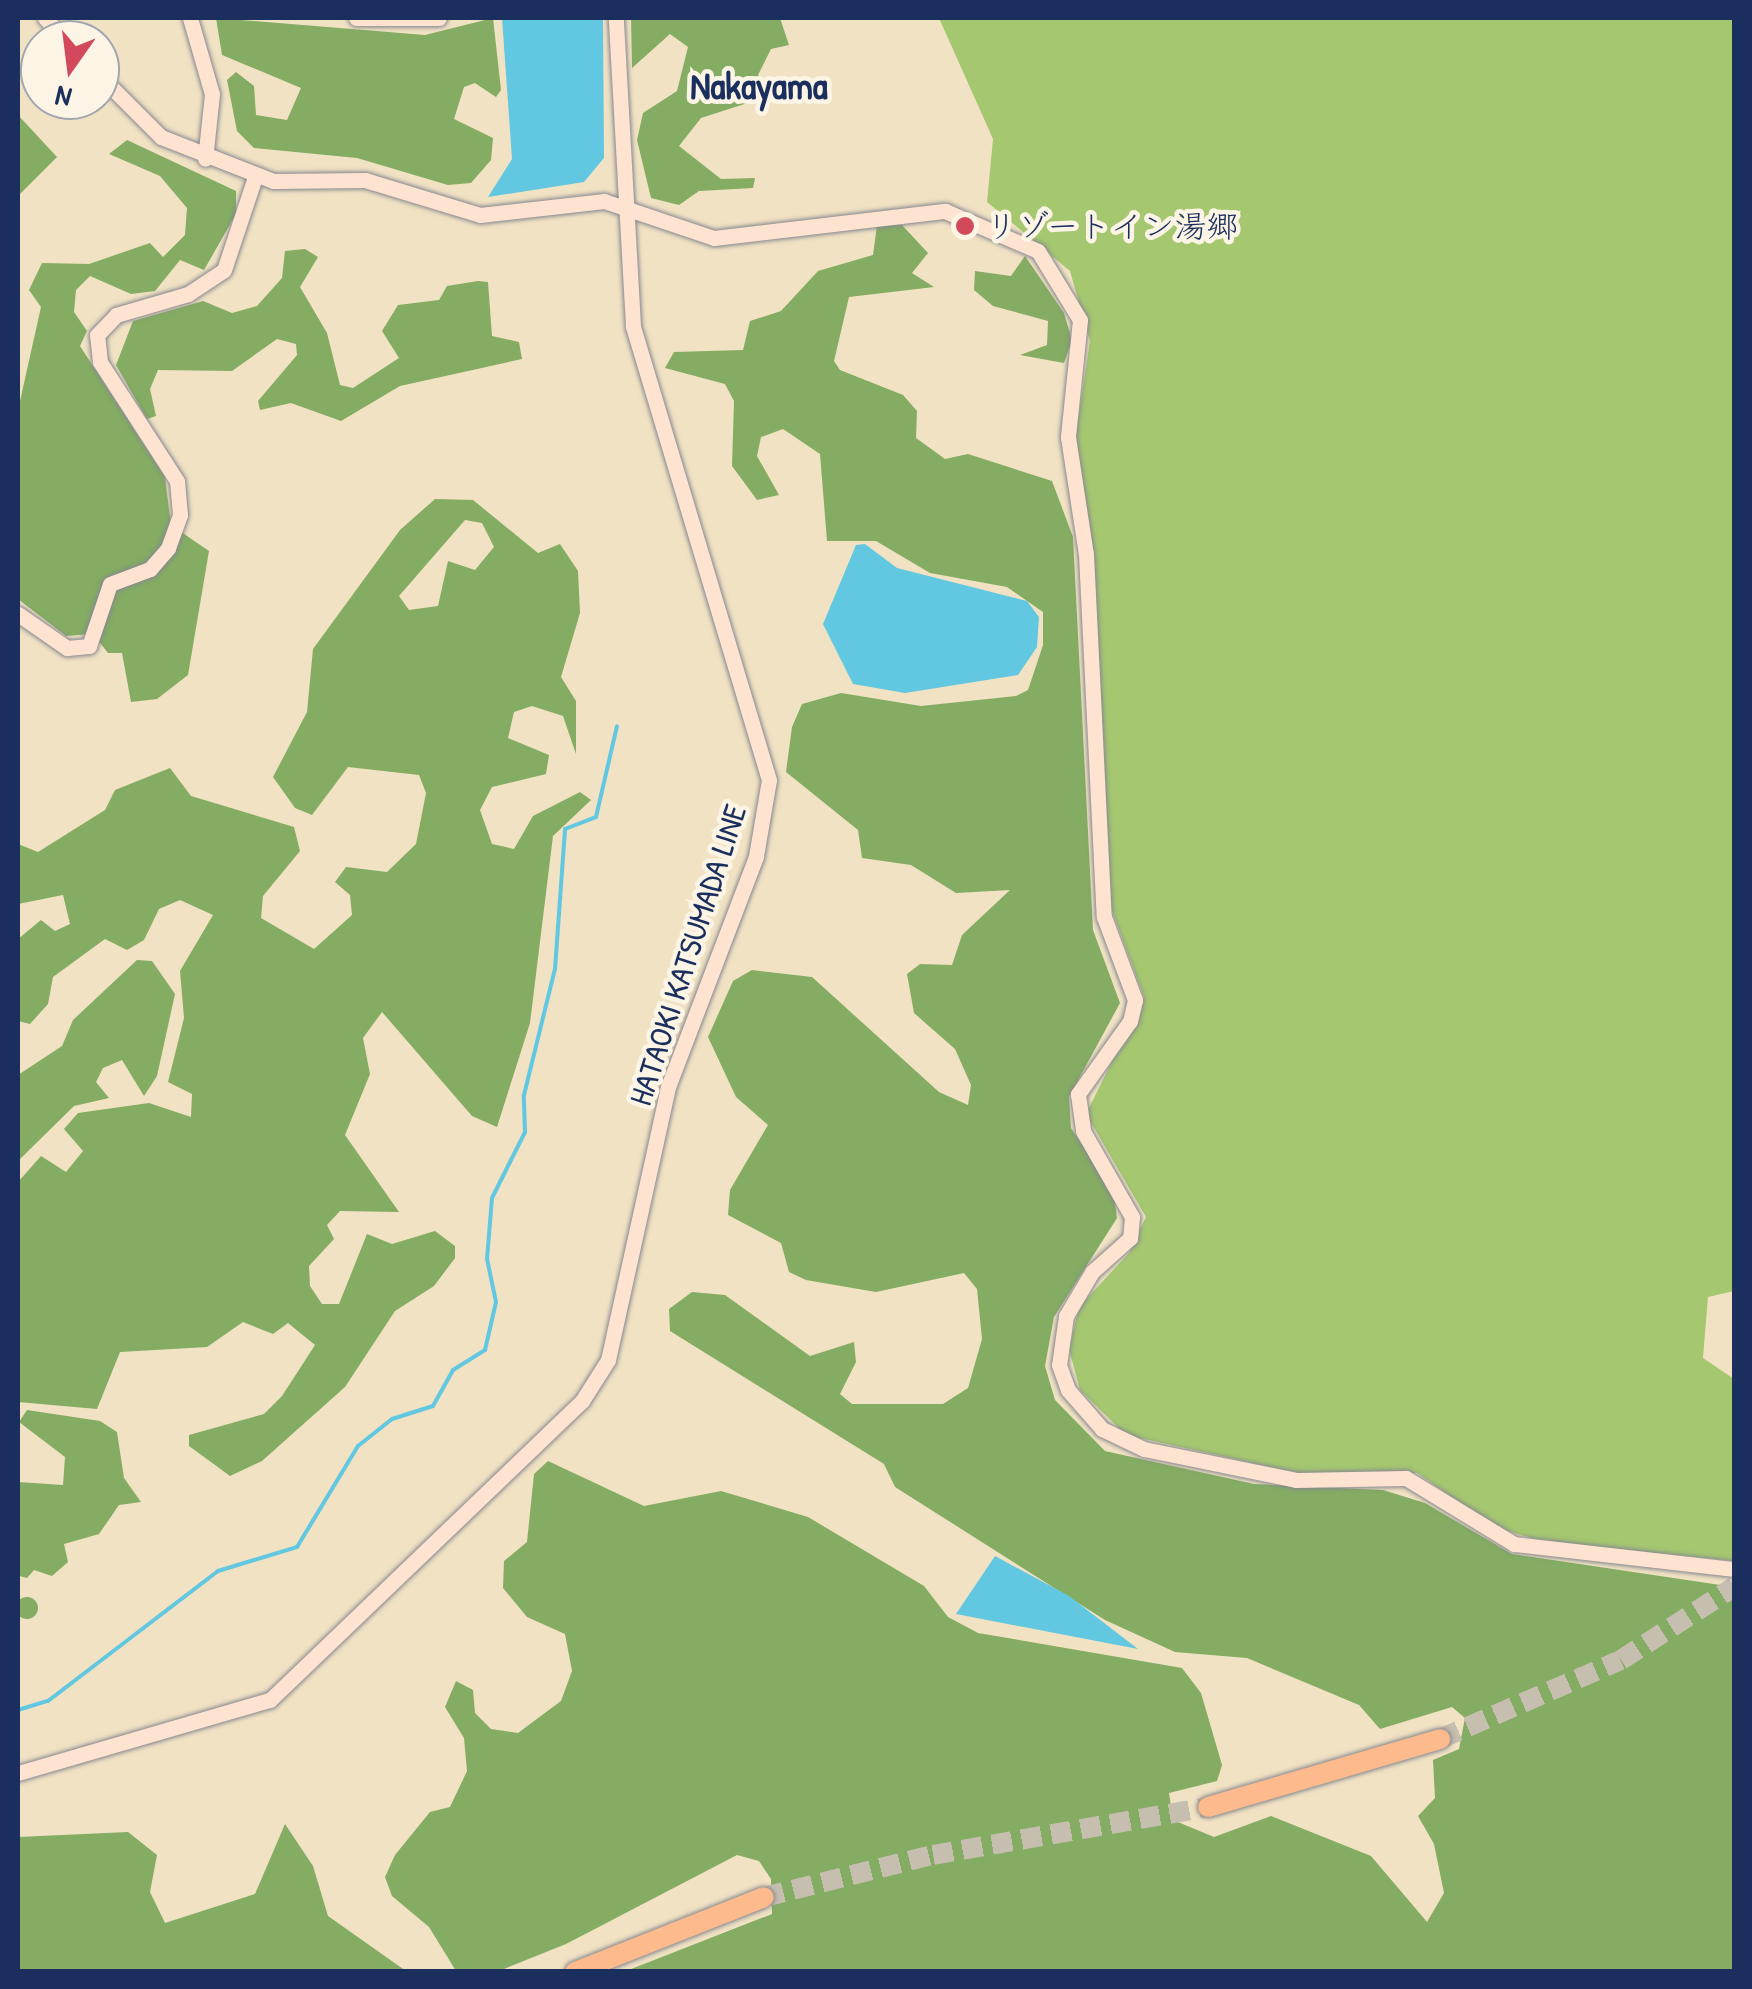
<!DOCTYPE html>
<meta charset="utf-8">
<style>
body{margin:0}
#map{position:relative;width:1752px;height:1989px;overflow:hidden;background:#f1e2c3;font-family:"Patrick Hand","Klee One",sans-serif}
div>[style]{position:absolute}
.green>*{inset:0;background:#a5c770}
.forest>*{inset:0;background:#84ac62}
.round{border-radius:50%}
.water>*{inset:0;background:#62c7e0}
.stream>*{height:4px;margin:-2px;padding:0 2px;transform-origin:2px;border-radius:2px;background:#62c7e0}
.highway-tunnel>*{height:20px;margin-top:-10px;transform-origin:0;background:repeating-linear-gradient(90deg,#c6beaf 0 20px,transparent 0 30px)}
.roads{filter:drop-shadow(0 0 2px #868890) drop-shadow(0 0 2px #868890)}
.secondary>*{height:15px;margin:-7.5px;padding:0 7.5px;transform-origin:7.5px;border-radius:7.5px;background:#fee3d1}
.highway>*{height:20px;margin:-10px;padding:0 10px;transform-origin:10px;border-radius:10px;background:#fcba8d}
.dots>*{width:28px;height:28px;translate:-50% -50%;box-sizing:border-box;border:5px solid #fcf5e5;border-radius:50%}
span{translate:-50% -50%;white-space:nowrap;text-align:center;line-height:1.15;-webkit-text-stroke:9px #fcf5e5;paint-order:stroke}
.poi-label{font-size:32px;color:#1b2f5e}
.left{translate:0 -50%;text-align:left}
.street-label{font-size:32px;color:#1b2f5e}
.quarter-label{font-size:38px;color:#1b2f5e;font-weight:700}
.frame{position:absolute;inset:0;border:20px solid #1b2f5e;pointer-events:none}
.north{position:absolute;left:20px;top:20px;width:100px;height:100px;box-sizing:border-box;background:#fcf5e5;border:2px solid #a2a6af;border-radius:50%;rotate:194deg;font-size:28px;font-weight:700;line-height:40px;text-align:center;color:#1b2f5e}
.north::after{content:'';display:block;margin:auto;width:35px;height:45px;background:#d1495b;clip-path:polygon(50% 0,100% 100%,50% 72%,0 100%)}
</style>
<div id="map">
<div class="green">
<i style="clip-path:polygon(939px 18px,1734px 18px,1734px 1291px,1708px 1297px,1703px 1358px,1734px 1379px,1734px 1561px,1541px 1541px,1495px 1527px,1417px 1473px,1298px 1473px,1126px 1435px,1080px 1390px,1069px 1349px,1079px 1307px,1129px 1253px,1146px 1217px,1086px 1114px,1144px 997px,1111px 908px,1095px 577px,1076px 433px,1090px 341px,1070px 271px,987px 202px,993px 139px)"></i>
</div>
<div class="forest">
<i style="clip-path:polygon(216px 18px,425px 35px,493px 18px,501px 90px,496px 97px,475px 83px,464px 87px,454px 119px,493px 138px,491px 160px,471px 183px,448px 185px,357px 158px,254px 148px,237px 131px,227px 80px,236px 72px,254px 86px,256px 115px,287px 120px,301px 88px,222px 55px)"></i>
<i style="clip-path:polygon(631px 18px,780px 18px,789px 45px,771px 49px,758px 75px,779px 93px,701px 118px,679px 146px,721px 179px,755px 178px,753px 188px,699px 191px,679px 205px,651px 198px,637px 140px,643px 113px,677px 91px,688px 47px,670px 34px,632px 68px)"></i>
<i style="clip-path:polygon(18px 115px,57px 157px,18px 196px)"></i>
<i style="clip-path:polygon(127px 140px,236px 191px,236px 214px,204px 270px,180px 260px,155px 291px,131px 294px,90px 276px,76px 290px,74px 312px,87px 331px,80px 346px,165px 477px,171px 525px,209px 551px,188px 675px,157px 699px,131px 702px,122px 653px,108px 653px,93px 634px,66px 636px,18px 599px,18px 410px,41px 307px,29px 290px,42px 263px,89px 264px,150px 243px,163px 257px,185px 235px,187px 208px,160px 176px,109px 154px)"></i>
<i style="clip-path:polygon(877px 225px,902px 225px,928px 253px,912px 273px,934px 287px,849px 297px,834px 361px,840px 370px,903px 395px,917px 411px,916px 438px,945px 459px,968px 454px,1052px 481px,1073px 537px,1093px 930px,1120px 1003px,1069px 1097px,1071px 1128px,1114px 1194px,1117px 1218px,1054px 1317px,1045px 1366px,1055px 1400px,1105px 1451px,1254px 1484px,1383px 1490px,1425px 1503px,1512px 1554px,1734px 1587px,1734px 1971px,626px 1971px,772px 1914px,771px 1879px,759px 1861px,737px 1855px,566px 1944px,499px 1971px,456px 1971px,429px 1927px,392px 1896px,385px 1877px,395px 1855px,430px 1812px,450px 1807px,467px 1771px,464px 1738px,445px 1707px,456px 1681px,473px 1690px,475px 1713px,491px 1729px,518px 1733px,561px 1701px,572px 1671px,565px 1634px,527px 1617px,503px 1588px,504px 1561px,527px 1542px,534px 1474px,548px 1461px,644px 1506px,721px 1491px,808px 1517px,924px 1586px,948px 1617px,978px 1633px,1182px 1668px,1201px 1693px,1222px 1765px,1217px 1781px,1169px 1793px,1173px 1820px,1214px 1837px,1271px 1816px,1371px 1856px,1427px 1922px,1444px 1893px,1434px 1844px,1418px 1816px,1435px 1798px,1433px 1760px,1459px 1749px,1465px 1718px,1452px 1707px,1380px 1729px,1359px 1705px,1247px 1658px,1175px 1652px,1105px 1620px,895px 1487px,884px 1464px,670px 1331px,669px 1309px,692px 1292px,725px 1295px,810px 1356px,854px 1342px,856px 1362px,840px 1394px,852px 1404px,943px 1404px,968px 1388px,982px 1339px,977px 1289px,964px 1273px,876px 1292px,806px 1280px,789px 1272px,781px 1243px,728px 1215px,730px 1190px,768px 1125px,736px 1097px,708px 1037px,733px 981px,752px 970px,812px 977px,939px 1092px,968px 1105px,971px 1085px,955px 1049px,914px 1013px,907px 974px,920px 964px,952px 965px,962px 935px,1010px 890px,956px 893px,911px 865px,862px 858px,858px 830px,786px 772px,792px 727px,802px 704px,841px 693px,921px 706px,1016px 696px,1028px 690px,1043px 645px,1043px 612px,1007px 587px,930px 573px,876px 541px,827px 541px,820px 454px,783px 429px,761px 437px,757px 456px,779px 495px,757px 500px,732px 466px,734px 401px,725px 384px,665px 368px,674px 352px,743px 350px,750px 321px,781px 311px,818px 271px,873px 255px)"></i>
<i style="clip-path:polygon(305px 249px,318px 257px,300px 287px,327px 333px,340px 385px,353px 388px,399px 358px,382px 331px,398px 305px,439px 300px,447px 286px,478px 281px,488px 282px,492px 336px,519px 342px,522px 359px,400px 386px,341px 421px,291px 403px,260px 410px,258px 401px,297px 355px,296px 344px,277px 339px,232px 371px,158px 370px,150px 389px,156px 416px,147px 419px,116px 365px,133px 321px,203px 301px,232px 313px,257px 306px,282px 278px,285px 251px)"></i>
<i style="clip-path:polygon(1025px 256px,1064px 313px,1072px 340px,1064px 363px,1020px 355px,1047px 345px,1048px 321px,993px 306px,974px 290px,975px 271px,1011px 276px)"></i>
<i style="clip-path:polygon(evenodd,435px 499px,473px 500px,538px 553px,560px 544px,578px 571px,580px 613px,561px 677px,576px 701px,576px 754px,563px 716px,532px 706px,514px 712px,508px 738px,549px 755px,546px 774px,492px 787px,480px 810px,492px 844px,514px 849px,533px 816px,580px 792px,591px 800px,553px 836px,530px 1023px,497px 1127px,472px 1116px,382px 1012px,363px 1038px,370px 1074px,345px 1135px,399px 1212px,340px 1211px,327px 1225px,334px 1239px,309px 1266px,310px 1286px,322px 1304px,339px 1304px,367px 1234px,392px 1244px,435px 1231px,455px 1246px,455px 1258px,434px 1286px,395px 1311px,345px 1387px,262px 1461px,230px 1476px,189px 1446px,189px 1435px,264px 1414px,282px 1396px,315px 1345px,288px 1323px,273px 1334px,243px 1322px,207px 1347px,120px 1352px,97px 1409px,18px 1402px,18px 1182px,41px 1156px,66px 1172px,83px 1151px,64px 1129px,78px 1113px,149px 1103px,191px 1117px,192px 1094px,168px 1082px,184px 1018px,180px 971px,213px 915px,180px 900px,159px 909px,144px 940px,127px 950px,105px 939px,53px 977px,48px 1004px,30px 1024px,18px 1021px,18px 939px,41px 920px,55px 931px,70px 924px,63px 895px,18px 904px,18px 844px,38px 852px,105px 810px,115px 790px,170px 768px,191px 796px,294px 827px,300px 851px,263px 896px,261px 918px,314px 949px,352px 915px,350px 895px,335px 882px,346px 867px,387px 872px,416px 844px,426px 793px,419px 775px,348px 767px,312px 815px,295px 808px,273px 777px,307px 712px,313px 649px,400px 530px,435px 499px,465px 520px,482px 523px,494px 547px,475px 570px,448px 561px,438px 606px,409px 610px,399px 596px,465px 520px)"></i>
<i style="clip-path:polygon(137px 960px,152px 961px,175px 994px,157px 1076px,144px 1096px,122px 1060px,103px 1068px,96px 1082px,109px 1098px,74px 1106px,18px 1161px,18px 1075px,62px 1046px,73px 1020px)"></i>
<i style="clip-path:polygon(27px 1410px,100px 1421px,117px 1432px,124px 1478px,141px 1502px,119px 1505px,99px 1534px,64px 1544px,68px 1562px,52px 1576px,34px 1570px,27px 1578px,19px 1576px,18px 1482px,63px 1485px,65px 1457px,19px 1422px)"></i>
<i class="round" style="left:16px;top:1597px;width:22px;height:22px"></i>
<i style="clip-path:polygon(285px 1824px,313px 1866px,328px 1916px,406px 1971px,18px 1971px,18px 1837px,128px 1832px,157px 1855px,150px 1892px,165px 1923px,255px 1894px)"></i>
</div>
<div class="water">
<i style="clip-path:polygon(502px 18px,603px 18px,604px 158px,584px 182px,488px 197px,512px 159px)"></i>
<i style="clip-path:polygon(865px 544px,897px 568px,1027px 601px,1039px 617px,1037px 647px,1018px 675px,905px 693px,853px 684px,823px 624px,856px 545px)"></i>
<i style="clip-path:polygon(995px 1556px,1069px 1596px,1138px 1649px,956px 1614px)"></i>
</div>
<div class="stream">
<i style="left:18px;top:1710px;width:31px;rotate:-17deg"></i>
<i style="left:48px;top:1701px;width:214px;rotate:-37.4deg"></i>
<i style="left:218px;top:1571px;width:83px;rotate:-16.9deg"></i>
<i style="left:297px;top:1547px;width:118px;rotate:-58.9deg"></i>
<i style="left:358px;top:1446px;width:43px;rotate:-38.5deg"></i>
<i style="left:392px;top:1419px;width:43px;rotate:-17.6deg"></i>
<i style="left:433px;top:1406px;width:41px;rotate:-60.9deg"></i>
<i style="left:453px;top:1370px;width:38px;rotate:-32deg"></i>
<i style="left:485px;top:1350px;width:49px;rotate:-77.1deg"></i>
<i style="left:496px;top:1302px;width:44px;rotate:-101.8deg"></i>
<i style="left:487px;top:1259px;width:61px;rotate:-85.3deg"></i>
<i style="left:492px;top:1198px;width:74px;rotate:-63.4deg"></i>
<i style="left:525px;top:1132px;width:37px;rotate:-92deg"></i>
<i style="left:524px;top:1095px;width:130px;rotate:-76.2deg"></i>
<i style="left:555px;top:969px;width:140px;rotate:-85.9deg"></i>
<i style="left:565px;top:829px;width:33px;rotate:-21deg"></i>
<i style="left:596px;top:817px;width:93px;rotate:-77deg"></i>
</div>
<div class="highway-tunnel">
<i style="left:1440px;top:1739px;width:197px;rotate:-23.6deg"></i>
<i style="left:1621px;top:1660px;width:135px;rotate:-32.9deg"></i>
<i style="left:764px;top:1897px;width:174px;rotate:-14deg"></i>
<i style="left:933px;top:1855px;width:279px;rotate:-9.9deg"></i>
</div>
<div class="roads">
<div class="secondary">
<i style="left:45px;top:18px;width:30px;rotate:46deg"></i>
<i style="left:190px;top:18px;width:79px;rotate:73.9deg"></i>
<i style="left:212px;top:94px;width:65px;rotate:96.1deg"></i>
<i style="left:356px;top:18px;width:83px"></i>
<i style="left:100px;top:76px;width:86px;rotate:45deg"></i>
<i style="left:161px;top:137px;width:120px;rotate:21.4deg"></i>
<i style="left:273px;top:181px;width:92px;rotate:-0.6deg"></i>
<i style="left:365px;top:180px;width:120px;rotate:16.9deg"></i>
<i style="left:480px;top:215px;width:125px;rotate:-6.4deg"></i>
<i style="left:604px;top:201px;width:116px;rotate:18.6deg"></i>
<i style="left:714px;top:238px;width:233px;rotate:-6.7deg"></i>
<i style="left:945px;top:211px;width:101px;rotate:23.3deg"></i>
<i style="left:1038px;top:251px;width:81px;rotate:58.7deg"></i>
<i style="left:1080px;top:320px;width:118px;rotate:95.9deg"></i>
<i style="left:1068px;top:437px;width:118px;rotate:81.3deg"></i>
<i style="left:1086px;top:554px;width:363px;rotate:87.2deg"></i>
<i style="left:1104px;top:917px;width:89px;rotate:69.5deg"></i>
<i style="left:1135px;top:1000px;width:22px;rotate:103deg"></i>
<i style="left:1130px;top:1021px;width:90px;rotate:125.5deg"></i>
<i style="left:1078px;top:1094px;width:37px;rotate:82deg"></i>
<i style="left:1083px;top:1131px;width:99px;rotate:60.3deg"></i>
<i style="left:1132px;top:1217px;width:21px;rotate:95deg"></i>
<i style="left:1130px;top:1238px;width:51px;rotate:138.2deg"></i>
<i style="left:1092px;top:1272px;width:51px;rotate:120.6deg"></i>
<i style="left:1066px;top:1316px;width:49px;rotate:98.1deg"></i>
<i style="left:1059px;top:1365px;width:27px;rotate:70deg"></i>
<i style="left:1068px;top:1390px;width:52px;rotate:48.9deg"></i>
<i style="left:1102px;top:1429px;width:47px;rotate:25.5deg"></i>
<i style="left:1144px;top:1449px;width:155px;rotate:11.5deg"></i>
<i style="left:1296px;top:1480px;width:110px;rotate:-1deg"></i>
<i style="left:1406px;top:1478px;width:127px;rotate:31.4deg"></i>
<i style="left:1514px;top:1544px;width:221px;rotate:6.5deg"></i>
<i style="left:18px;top:614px;width:60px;rotate:34.8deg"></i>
<i style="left:67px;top:648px;width:22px;rotate:-5deg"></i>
<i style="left:89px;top:646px;width:65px;rotate:-71.3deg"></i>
<i style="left:110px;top:584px;width:43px;rotate:-20.6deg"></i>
<i style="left:150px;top:569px;width:28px;rotate:-49deg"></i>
<i style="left:168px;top:548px;width:35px;rotate:-70deg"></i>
<i style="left:180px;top:515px;width:34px;rotate:-95deg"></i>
<i style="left:177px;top:481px;width:142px;rotate:-122.9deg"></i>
<i style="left:100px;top:362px;width:27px;rotate:-96deg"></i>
<i style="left:97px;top:335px;width:28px;rotate:-46deg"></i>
<i style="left:116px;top:315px;width:75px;rotate:-16.3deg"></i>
<i style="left:188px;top:294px;width:43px;rotate:-33.7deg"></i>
<i style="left:224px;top:270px;width:98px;rotate:-71.6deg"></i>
<i style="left:18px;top:1773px;width:262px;rotate:-16.2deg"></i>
<i style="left:270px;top:1700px;width:432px;rotate:-43.8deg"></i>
<i style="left:582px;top:1401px;width:49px;rotate:-57.6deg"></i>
<i style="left:608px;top:1360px;width:280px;rotate:-77.6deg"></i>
<i style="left:668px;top:1087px;width:247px;rotate:-69.1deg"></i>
<i style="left:756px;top:856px;width:77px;rotate:-80.3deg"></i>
<i style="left:769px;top:780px;width:474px;rotate:-106.7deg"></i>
<i style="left:633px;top:326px;width:308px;rotate:-93.2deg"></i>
</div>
<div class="highway">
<i style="left:1208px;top:1807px;width:242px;rotate:-16.3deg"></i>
<i style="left:575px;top:1972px;width:203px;rotate:-21.6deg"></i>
</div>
</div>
<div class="dots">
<i style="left:965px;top:226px;background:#d1495b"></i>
</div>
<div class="poi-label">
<span class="left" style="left:985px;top:226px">リゾートイン湯郷</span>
</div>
<div class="street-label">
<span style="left:688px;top:955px;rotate:-72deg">HATAOKI KATSUMADA LINE</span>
</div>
<div class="quarter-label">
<span style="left:759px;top:86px">Nakayama</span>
</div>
<div class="frame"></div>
<div class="north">N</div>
</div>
